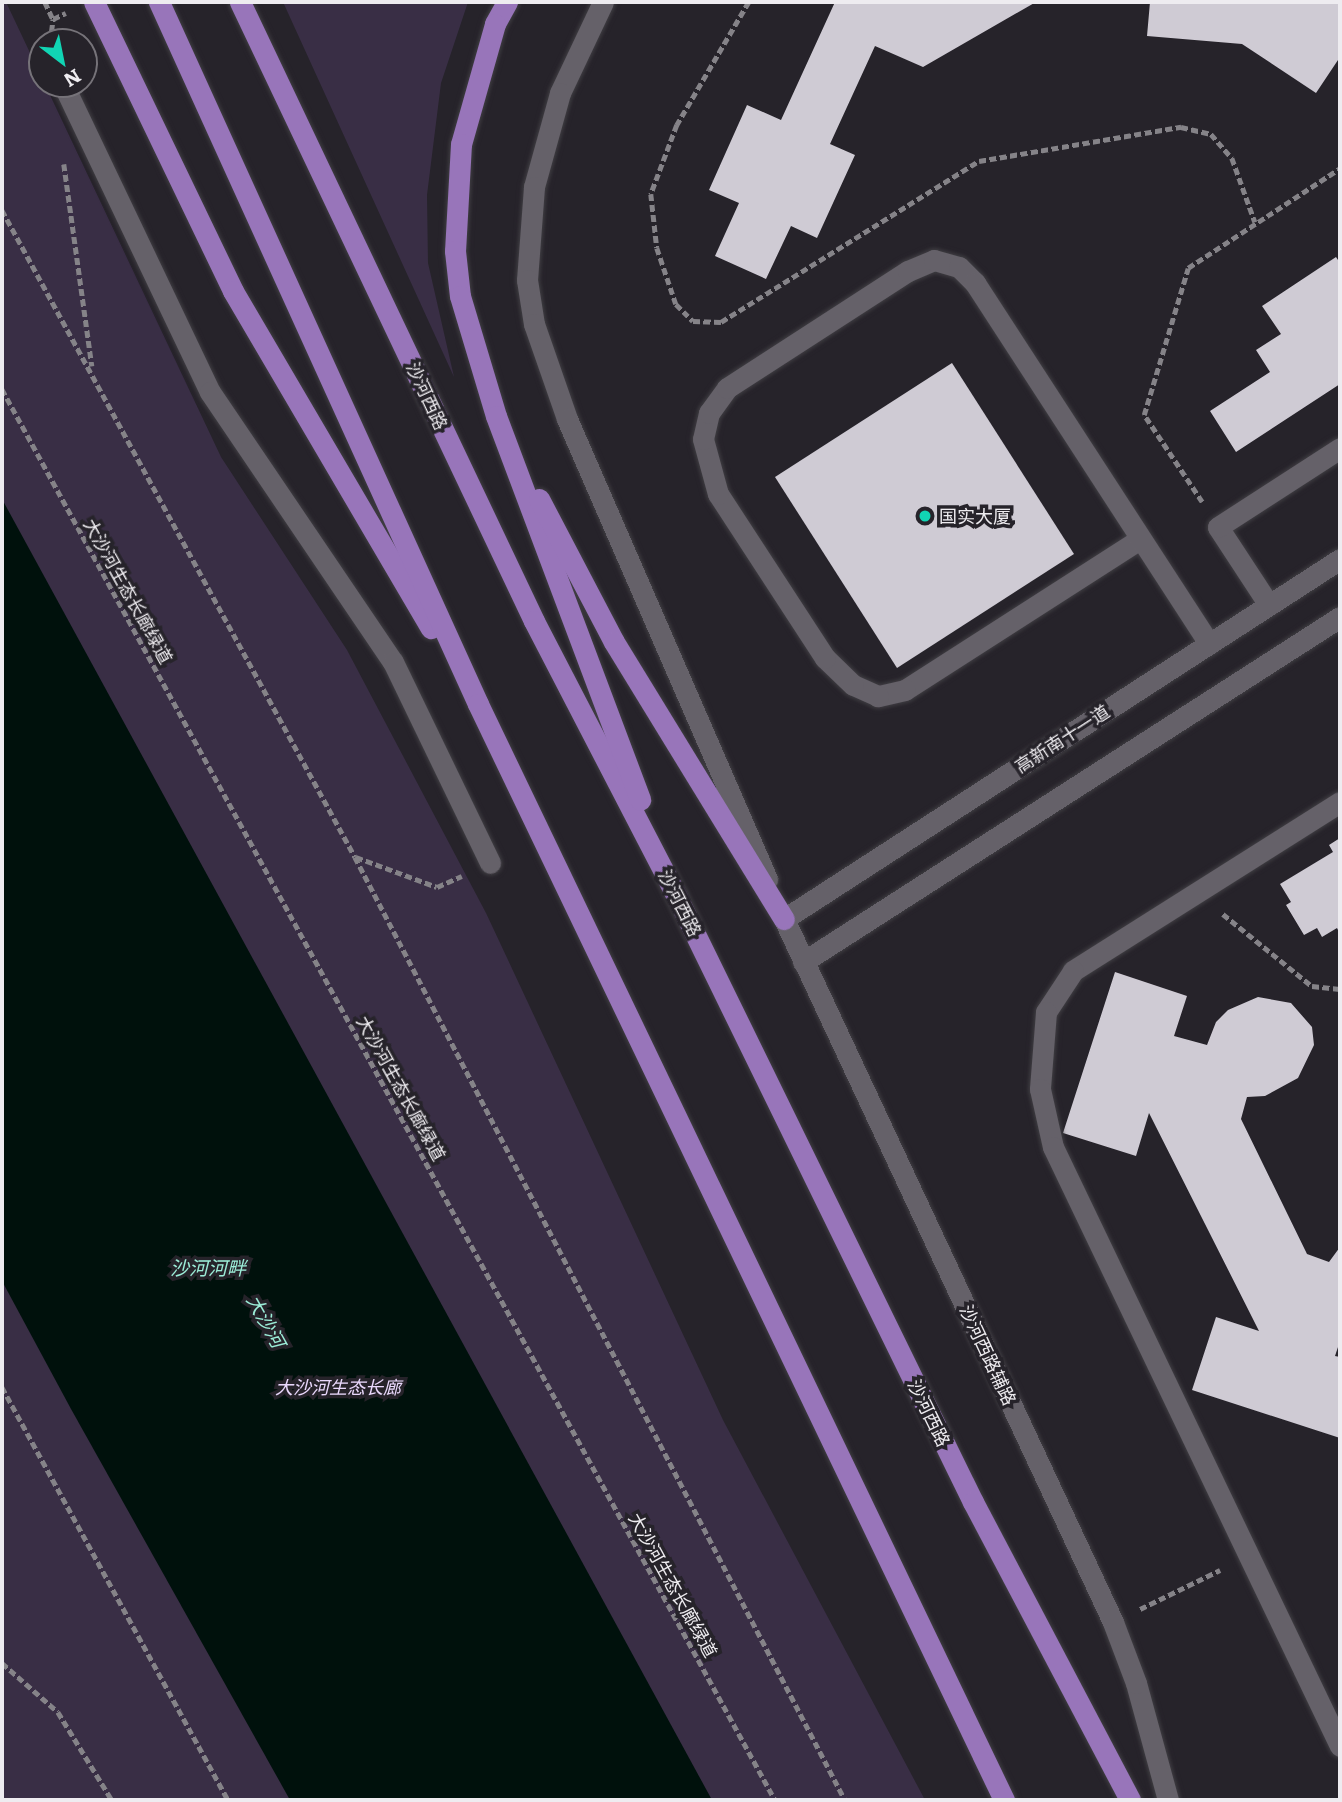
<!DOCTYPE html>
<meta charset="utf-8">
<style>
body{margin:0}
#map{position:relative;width:1342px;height:1802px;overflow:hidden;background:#26232a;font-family:Literata,"Noto Sans SC",serif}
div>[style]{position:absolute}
.green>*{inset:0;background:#392e45}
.water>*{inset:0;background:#00110c}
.building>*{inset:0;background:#cfcbd4}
.path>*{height:4.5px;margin-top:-2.25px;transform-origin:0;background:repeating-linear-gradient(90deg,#858388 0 7px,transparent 0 10.5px)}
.roads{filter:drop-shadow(0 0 2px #403e43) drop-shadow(0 0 2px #403e43)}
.lane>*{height:21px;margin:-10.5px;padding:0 10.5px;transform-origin:10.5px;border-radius:10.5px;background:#656169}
.secondary>*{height:21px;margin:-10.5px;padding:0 10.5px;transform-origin:10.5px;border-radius:10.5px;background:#656169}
.primary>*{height:21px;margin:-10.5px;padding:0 10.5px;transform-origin:10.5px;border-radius:10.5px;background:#9875ba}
.dots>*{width:19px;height:19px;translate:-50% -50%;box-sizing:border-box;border:4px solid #26232a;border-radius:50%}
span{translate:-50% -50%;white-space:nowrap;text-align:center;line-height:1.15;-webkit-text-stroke:7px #26232a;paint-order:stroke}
.street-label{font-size:18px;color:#eeecf0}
.poi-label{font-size:18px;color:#eeecf0}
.left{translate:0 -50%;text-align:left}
.park-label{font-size:18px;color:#e9d8fc;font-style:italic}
.water-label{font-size:19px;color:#9cedd8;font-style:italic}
.frame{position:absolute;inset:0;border:4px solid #eeecf0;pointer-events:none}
.north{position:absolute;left:28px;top:28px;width:70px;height:70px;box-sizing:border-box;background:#26232a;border:2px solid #767379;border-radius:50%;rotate:148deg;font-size:19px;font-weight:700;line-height:28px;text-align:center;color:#eeecf0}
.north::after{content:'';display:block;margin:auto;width:24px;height:32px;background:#11d5b4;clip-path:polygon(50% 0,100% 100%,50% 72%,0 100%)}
</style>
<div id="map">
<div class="green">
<i style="clip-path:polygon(2px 2px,6px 2px,221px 457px,347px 650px,486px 913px,723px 1420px,925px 1800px,2px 1800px)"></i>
<i style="clip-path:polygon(283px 2px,468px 2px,441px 83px,427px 195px,428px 263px,454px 377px)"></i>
</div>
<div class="water">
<i style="clip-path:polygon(2px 499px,121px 717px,712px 1800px,290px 1800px,71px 1409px,2px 1281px)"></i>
</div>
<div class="building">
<i style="clip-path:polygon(835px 2px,1036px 2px,923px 67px,875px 46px,830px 144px,855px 155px,817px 238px,791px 226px,766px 279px,715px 256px,739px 203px,709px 190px,747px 105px,781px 120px)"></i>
<i style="clip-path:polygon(1150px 2px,1340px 2px,1340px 57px,1316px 93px,1242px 44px,1147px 36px)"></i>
<i style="clip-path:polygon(1336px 257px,1340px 263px,1340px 384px,1236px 452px,1210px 411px,1270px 372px,1256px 350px,1281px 334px,1262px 306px)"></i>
<i style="clip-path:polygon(952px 363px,1074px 554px,897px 668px,775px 477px)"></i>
<i style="clip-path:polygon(1340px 838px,1340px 934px,1337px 928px,1322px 937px,1317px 928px,1304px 935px,1286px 905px,1291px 902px,1280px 884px,1333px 852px,1329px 845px)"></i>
<i style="clip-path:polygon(1115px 972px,1187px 996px,1174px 1036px,1207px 1045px,1216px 1022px,1228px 1010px,1258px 997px,1291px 1003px,1312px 1027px,1314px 1045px,1298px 1078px,1265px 1096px,1247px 1097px,1241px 1119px,1307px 1254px,1329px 1262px,1340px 1247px,1340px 1341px,1335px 1356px,1340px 1357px,1340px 1438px,1192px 1390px,1216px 1317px,1259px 1331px,1149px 1113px,1136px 1156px,1063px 1133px)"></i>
</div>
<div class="path">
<i style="left:45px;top:2px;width:19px;rotate:65deg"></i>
<i style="left:749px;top:2px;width:143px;rotate:120.3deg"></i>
<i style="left:677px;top:125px;width:74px;rotate:110.6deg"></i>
<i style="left:651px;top:194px;width:54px;rotate:83.7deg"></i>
<i style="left:657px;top:248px;width:59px;rotate:71.3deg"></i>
<i style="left:676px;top:304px;width:24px;rotate:45deg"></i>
<i style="left:693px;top:321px;width:28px;rotate:2deg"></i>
<i style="left:721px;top:322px;width:304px;rotate:-32deg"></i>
<i style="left:979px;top:161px;width:205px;rotate:-9.6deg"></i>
<i style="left:1181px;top:127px;width:31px;rotate:13deg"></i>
<i style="left:1211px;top:134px;width:32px;rotate:49deg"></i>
<i style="left:1232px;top:158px;width:68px;rotate:70.2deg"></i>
<i style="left:50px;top:42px;width:23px;rotate:-83deg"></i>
<i style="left:53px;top:19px;width:14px;rotate:-25deg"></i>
<i style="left:64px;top:164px;width:204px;rotate:82.1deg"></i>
<i style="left:2px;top:210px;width:737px;rotate:61.38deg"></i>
<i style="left:355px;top:857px;width:1063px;rotate:62.54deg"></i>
<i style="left:2px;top:389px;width:1609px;rotate:61.28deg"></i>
<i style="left:1202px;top:502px;width:105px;rotate:-123.7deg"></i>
<i style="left:1144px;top:415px;width:153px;rotate:-73.3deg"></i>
<i style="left:1188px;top:268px;width:182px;rotate:-33.3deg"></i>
<i style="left:356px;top:857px;width:86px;rotate:20.3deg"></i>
<i style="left:437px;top:887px;width:27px;rotate:-24deg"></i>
<i style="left:1223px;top:914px;width:114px;rotate:39deg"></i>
<i style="left:1312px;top:986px;width:28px;rotate:6deg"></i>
<i style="left:2px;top:1387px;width:471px;rotate:61.3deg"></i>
<i style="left:1140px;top:1609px;width:89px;rotate:-26deg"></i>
<i style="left:2px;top:1663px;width:74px;rotate:41.2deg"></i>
<i style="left:58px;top:1712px;width:103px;rotate:58.5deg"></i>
</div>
<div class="roads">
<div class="lane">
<i style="left:603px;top:2px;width:101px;rotate:115.3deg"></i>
<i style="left:560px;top:93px;width:98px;rotate:105.5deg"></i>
<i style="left:534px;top:187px;width:93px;rotate:94.3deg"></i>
<i style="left:527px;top:280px;width:45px;rotate:81deg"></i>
<i style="left:534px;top:324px;width:101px;rotate:70.8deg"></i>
<i style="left:567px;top:419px;width:502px;rotate:66.5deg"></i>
<i style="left:63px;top:84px;width:341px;rotate:64.5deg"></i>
<i style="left:210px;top:392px;width:326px;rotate:55.9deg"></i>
<i style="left:393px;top:662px;width:223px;rotate:64.2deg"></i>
<i style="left:1140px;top:539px;width:279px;rotate:147.3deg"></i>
<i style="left:905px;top:690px;width:28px;rotate:167deg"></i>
<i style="left:878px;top:696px;width:27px;rotate:-156deg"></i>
<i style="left:853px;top:685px;width:39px;rotate:-136deg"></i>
<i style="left:825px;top:658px;width:196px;rotate:-123.1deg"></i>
<i style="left:718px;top:494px;width:57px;rotate:-105.3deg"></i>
<i style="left:703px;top:439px;width:27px;rotate:-77deg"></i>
<i style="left:709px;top:413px;width:31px;rotate:-54deg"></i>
<i style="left:727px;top:388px;width:216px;rotate:-32.9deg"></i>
<i style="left:908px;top:271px;width:28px;rotate:-23deg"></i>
<i style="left:934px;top:260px;width:26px;rotate:16deg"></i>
<i style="left:959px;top:267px;width:23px;rotate:45deg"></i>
<i style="left:975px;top:283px;width:430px;rotate:57deg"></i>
<i style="left:1269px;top:605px;width:93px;rotate:-123.2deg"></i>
<i style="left:1218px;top:527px;width:145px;rotate:-32.9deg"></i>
<i style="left:1340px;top:802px;width:316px;rotate:147.7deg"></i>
<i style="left:1073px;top:971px;width:49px;rotate:123.4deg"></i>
<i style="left:1046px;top:1012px;width:77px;rotate:94.5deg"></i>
<i style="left:1040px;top:1089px;width:59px;rotate:77.4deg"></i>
<i style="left:1053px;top:1147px;width:664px;rotate:64.4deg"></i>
</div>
<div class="secondary">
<i style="left:803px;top:962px;width:638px;rotate:-32.72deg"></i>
<i style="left:1168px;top:1800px;width:121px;rotate:-105.3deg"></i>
<i style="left:1136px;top:1683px;width:65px;rotate:-110.7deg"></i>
<i style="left:1113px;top:1622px;width:776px;rotate:-115.08deg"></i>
<i style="left:784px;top:919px;width:662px;rotate:-32.92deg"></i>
</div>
<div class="primary">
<i style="left:94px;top:2px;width:321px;rotate:64.3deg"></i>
<i style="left:233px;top:291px;width:391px;rotate:59.6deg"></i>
<i style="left:159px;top:2px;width:771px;rotate:65.56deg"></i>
<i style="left:478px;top:704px;width:1216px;rotate:64.36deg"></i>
<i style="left:240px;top:2px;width:685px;rotate:64.59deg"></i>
<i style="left:534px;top:621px;width:311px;rotate:62.6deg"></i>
<i style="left:677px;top:897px;width:674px;rotate:63.93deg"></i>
<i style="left:973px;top:1502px;width:337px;rotate:62.2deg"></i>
<i style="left:507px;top:2px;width:25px;rotate:119deg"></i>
<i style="left:495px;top:24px;width:125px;rotate:105.8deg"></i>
<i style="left:461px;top:144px;width:107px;rotate:93.2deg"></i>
<i style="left:455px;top:251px;width:45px;rotate:83.7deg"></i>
<i style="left:460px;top:296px;width:125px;rotate:73.3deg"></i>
<i style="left:496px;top:416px;width:410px;rotate:69.4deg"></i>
<i style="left:539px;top:499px;width:161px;rotate:62.3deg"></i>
<i style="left:614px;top:642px;width:325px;rotate:58.5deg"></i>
</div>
</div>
<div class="dots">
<i style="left:925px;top:516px;background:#11d5b4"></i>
</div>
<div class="street-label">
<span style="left:427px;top:396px;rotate:65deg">沙河西路</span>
<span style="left:128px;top:591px;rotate:61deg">大沙河生态长廊绿道</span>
<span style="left:1062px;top:739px;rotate:-33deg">高新南十一道</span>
<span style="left:680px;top:903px;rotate:63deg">沙河西路</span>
<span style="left:401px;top:1088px;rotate:61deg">大沙河生态长廊绿道</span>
<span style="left:988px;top:1355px;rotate:65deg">沙河西路辅路</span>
<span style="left:929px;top:1413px;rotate:64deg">沙河西路</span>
<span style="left:673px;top:1585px;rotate:61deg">大沙河生态长廊绿道</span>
</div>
<div class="poi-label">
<span class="left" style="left:939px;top:516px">国实大厦</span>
</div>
<div class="park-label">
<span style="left:338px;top:1387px">大沙河生态长廊</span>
</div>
<div class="water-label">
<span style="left:208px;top:1268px">沙河河畔</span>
<span style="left:266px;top:1321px;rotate:61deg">大沙河</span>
</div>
<div class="frame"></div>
<div class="north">N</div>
</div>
